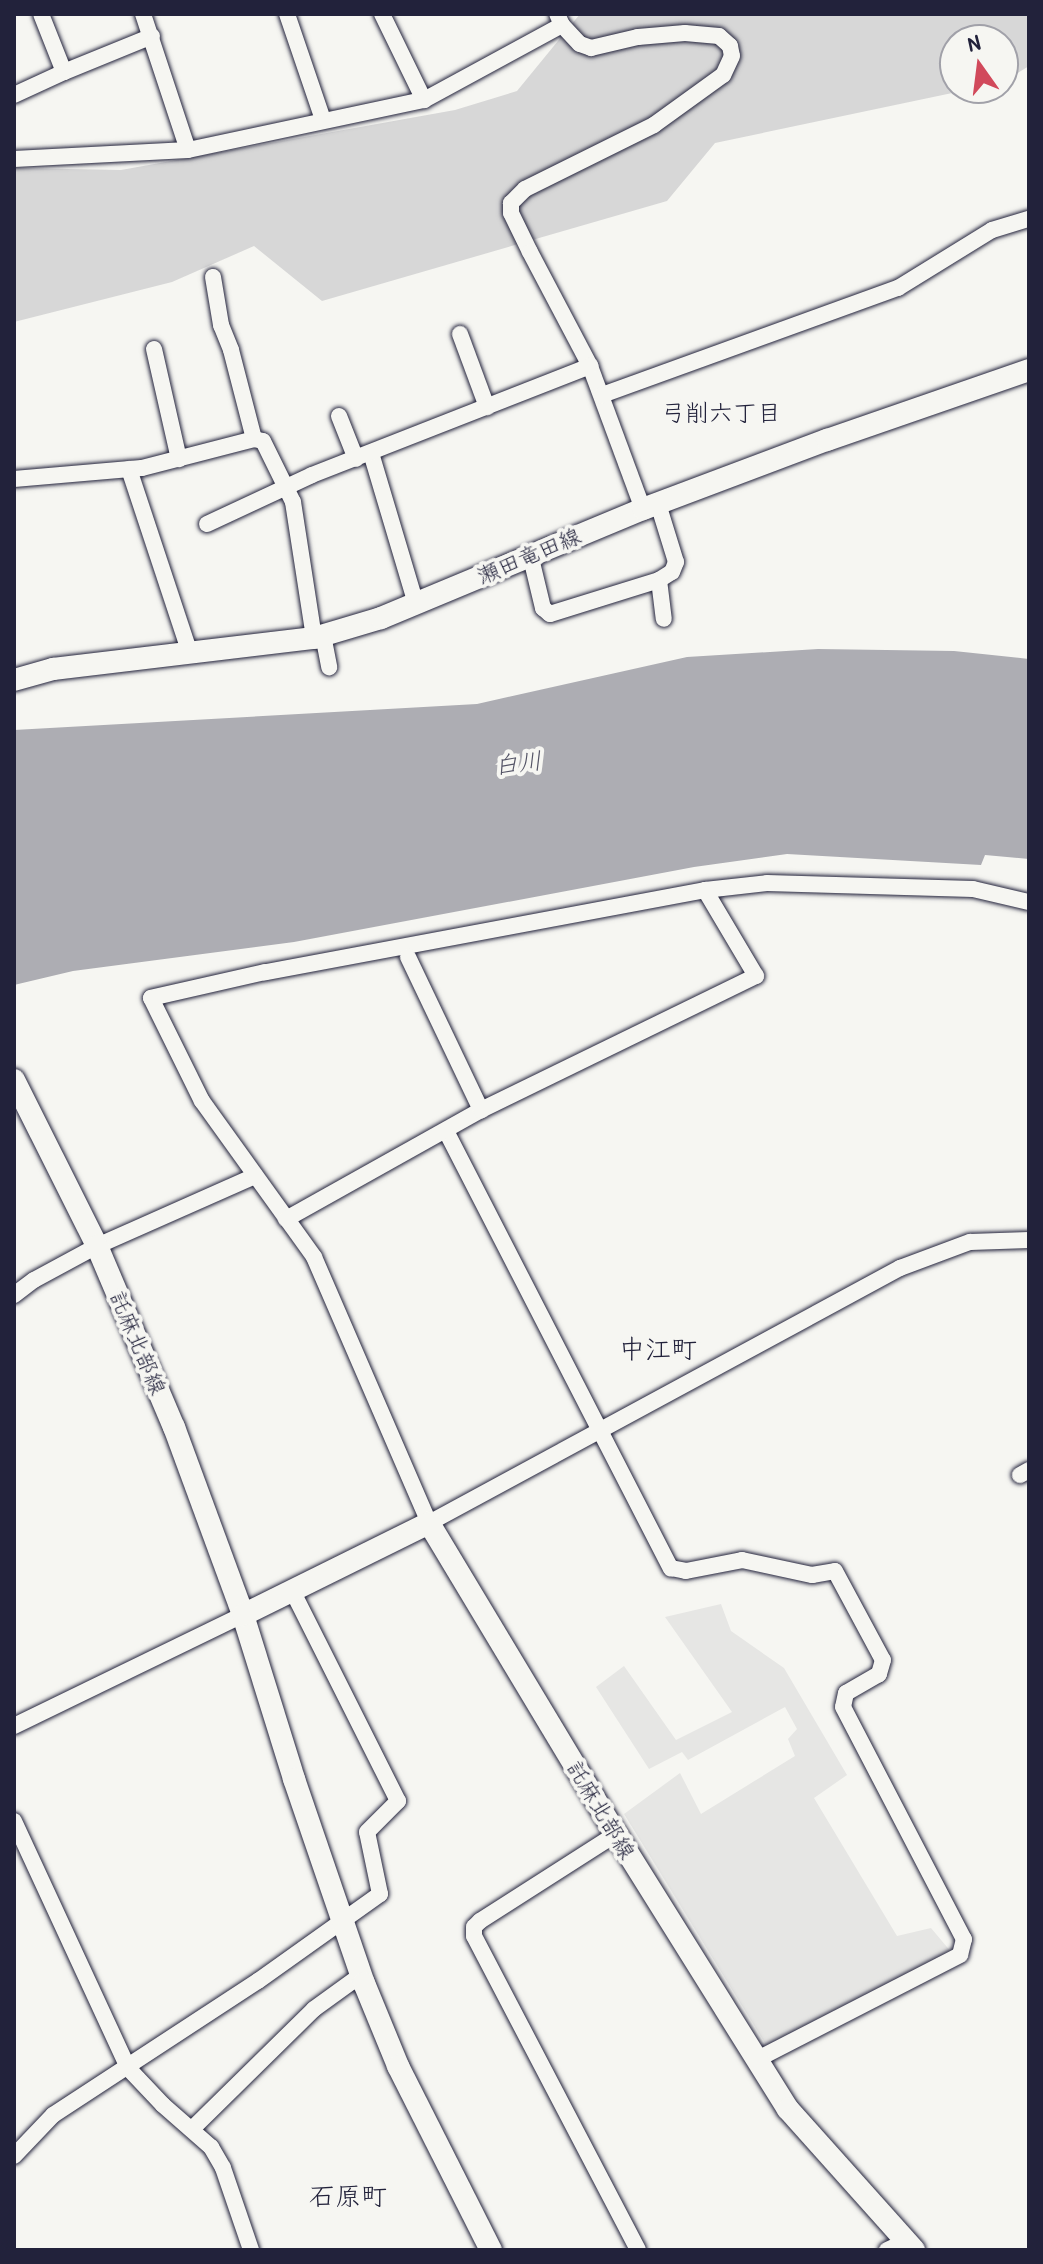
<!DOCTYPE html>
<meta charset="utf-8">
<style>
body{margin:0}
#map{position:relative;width:1043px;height:2264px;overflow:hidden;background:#f6f6f2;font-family:"Patrick Hand","Klee One",sans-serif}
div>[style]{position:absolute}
.built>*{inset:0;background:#e6e6e4}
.green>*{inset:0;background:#d7d7d7}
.water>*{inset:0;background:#adadb3}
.roads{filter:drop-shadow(0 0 2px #22223b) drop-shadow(0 0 2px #22223b)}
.minor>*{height:16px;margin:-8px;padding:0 8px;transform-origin:8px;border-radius:8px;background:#f6f6f2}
.secondary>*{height:22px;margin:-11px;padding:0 11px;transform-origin:11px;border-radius:11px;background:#f6f6f2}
span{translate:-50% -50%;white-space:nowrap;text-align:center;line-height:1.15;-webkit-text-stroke:8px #f6f6f2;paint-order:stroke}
.street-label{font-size:22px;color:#22223b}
.neighbourhood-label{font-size:24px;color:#22223b}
.water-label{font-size:24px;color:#535365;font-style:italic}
.quarter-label{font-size:26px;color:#22223b}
.frame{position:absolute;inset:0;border:16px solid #22223b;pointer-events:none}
.north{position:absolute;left:939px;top:24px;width:80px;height:80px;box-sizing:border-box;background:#f6f6f2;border:2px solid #a1a1a9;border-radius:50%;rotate:346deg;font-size:22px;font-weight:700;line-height:32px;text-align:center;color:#22223b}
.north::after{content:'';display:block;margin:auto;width:28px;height:36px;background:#d1495b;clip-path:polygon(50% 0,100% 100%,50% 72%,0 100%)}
</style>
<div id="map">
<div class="built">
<i style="clip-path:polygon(721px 1604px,731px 1631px,784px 1668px,847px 1775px,814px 1798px,897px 1936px,931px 1928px,952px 1953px,768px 2048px,624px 1814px,680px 1773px,701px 1814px,795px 1756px,788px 1739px,797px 1729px,785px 1707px,688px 1760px,682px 1752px,649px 1769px,596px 1687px,624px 1666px,676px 1740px,732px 1712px,665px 1617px)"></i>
</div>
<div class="green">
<i style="clip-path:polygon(580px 14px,1029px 14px,1029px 66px,1003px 82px,1003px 40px,955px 40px,955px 88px,976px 88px,715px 143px,667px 201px,322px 301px,254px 246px,172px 282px,14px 322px,14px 168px,121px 170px,455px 110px,517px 91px)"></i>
</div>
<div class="water">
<i style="clip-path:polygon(818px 649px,954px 651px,1029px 659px,1029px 859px,985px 855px,981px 865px,787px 854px,694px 867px,294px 942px,73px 971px,14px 985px,14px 730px,477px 704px,687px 657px)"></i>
</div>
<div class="roads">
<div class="minor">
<i style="left:143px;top:14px;width:143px;rotate:71.7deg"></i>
<i style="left:287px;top:14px;width:112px;rotate:71.2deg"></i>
<i style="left:382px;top:14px;width:96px;rotate:64deg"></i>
<i style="left:562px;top:25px;width:26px;rotate:47deg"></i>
<i style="left:580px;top:44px;width:12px;rotate:20deg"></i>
<i style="left:591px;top:48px;width:48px;rotate:-13.2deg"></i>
<i style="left:638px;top:37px;width:47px;rotate:-4.9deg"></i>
<i style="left:685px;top:33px;width:34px;rotate:5deg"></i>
<i style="left:719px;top:36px;width:15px;rotate:42deg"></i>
<i style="left:730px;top:46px;width:10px;rotate:79deg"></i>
<i style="left:732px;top:56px;width:21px;rotate:115deg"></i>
<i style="left:723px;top:75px;width:85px;rotate:144.1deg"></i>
<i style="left:654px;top:125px;width:144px;rotate:153.6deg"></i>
<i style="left:525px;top:189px;width:20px;rotate:135deg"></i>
<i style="left:511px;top:203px;width:10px;rotate:90deg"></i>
<i style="left:511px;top:213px;width:43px;rotate:64deg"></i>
<i style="left:530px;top:252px;width:129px;rotate:62.2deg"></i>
<i style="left:590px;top:366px;width:153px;rotate:69.7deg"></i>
<i style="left:64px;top:72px;width:95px;rotate:-22.2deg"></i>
<i style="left:14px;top:95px;width:55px;rotate:-24.7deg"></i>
<i style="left:64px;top:72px;width:62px;rotate:-111.6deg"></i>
<i style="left:14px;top:159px;width:174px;rotate:-3deg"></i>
<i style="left:188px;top:150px;width:241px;rotate:-12deg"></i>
<i style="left:424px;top:100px;width:157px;rotate:-28.5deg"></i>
<i style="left:562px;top:25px;width:12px;rotate:-114deg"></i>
<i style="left:213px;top:277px;width:49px;rotate:80.5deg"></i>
<i style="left:221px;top:325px;width:27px;rotate:68deg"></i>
<i style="left:231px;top:350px;width:92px;rotate:75.5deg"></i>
<i style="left:460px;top:334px;width:78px;rotate:69.7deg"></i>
<i style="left:154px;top:349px;width:113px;rotate:77.2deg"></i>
<i style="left:602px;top:395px;width:315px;rotate:-19.9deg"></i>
<i style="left:898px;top:288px;width:110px;rotate:-31.7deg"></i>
<i style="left:992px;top:230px;width:39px;rotate:-17deg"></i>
<i style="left:339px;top:416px;width:46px;rotate:68.4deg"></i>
<i style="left:371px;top:453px;width:158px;rotate:73.4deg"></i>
<i style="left:129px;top:469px;width:194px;rotate:71.7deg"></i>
<i style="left:14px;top:479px;width:128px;rotate:-4.9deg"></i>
<i style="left:142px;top:468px;width:116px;rotate:-14.5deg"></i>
<i style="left:254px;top:439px;width:9px;rotate:13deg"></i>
<i style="left:263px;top:441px;width:68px;rotate:63.8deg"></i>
<i style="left:293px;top:502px;width:138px;rotate:81.2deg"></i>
<i style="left:207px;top:524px;width:116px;rotate:-25deg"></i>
<i style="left:312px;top:475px;width:299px;rotate:-21.4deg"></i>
<i style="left:530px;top:554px;width:56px;rotate:76.5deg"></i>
<i style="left:543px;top:608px;width:9px;rotate:41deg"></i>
<i style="left:550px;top:614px;width:114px;rotate:-17.3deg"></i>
<i style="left:659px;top:580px;width:15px;rotate:-32deg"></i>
<i style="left:672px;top:572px;width:11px;rotate:-68deg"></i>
<i style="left:676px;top:562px;width:61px;rotate:-107.2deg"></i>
<i style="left:659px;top:580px;width:39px;rotate:83deg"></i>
<i style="left:323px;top:635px;width:33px;rotate:79deg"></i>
<i style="left:705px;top:890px;width:448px;rotate:169.4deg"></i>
<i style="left:265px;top:972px;width:117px;rotate:167.2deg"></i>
<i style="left:151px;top:998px;width:115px;rotate:63.7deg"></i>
<i style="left:202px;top:1101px;width:192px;rotate:54.3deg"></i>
<i style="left:314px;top:1257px;width:290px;rotate:66.6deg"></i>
<i style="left:429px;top:1523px;width:536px;rotate:-28.43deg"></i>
<i style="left:900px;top:1268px;width:75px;rotate:-20.4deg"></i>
<i style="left:970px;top:1242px;width:59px;rotate:-1.9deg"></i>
<i style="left:408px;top:957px;width:170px;rotate:64.5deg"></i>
<i style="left:446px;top:1131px;width:492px;rotate:62.8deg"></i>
<i style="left:671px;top:1568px;width:15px;rotate:11deg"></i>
<i style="left:686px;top:1571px;width:57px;rotate:-11.1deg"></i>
<i style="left:742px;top:1560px;width:72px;rotate:12.1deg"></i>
<i style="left:812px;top:1575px;width:23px;rotate:-10deg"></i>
<i style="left:835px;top:1571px;width:101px;rotate:61.7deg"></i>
<i style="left:883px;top:1660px;width:15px;rotate:106deg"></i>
<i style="left:879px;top:1674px;width:38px;rotate:150deg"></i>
<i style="left:846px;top:1693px;width:14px;rotate:102deg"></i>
<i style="left:843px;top:1707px;width:262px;rotate:62.5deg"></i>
<i style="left:964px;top:1939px;width:16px;rotate:104deg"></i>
<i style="left:960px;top:1955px;width:229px;rotate:152.8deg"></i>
<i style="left:286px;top:1219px;width:223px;rotate:-29.2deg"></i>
<i style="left:481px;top:1110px;width:306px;rotate:-26deg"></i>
<i style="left:756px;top:976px;width:100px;rotate:-120.7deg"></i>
<i style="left:705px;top:890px;width:62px;rotate:-6.4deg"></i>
<i style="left:767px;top:883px;width:206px;rotate:1.7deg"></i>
<i style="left:973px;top:889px;width:57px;rotate:13.1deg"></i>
<i style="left:14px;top:1295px;width:25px;rotate:-37deg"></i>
<i style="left:34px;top:1280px;width:72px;rotate:-28.4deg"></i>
<i style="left:97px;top:1246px;width:173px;rotate:-23.9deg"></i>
<i style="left:1020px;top:1475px;width:10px;rotate:-29deg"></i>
<i style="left:14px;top:1726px;width:254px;rotate:-25.9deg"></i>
<i style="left:14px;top:1821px;width:272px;rotate:65.2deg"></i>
<i style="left:128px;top:2068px;width:51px;rotate:46.6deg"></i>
<i style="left:163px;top:2105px;width:64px;rotate:41.2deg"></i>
<i style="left:211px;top:2147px;width:24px;rotate:60deg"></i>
<i style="left:223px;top:2168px;width:87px;rotate:71.1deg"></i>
<i style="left:616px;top:1834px;width:161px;rotate:147.4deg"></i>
<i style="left:480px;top:1921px;width:8px;rotate:135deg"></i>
<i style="left:474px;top:1927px;width:9px;rotate:90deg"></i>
<i style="left:474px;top:1936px;width:354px;rotate:62.4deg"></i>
<i style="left:192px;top:2129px;width:171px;rotate:-44.5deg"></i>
<i style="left:314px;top:2009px;width:58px;rotate:-35.9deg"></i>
<i style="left:14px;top:2156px;width:57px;rotate:-46.4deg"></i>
<i style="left:53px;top:2115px;width:245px;rotate:-33.2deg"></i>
<i style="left:258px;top:1981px;width:150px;rotate:-35.5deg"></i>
<i style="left:380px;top:1894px;width:63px;rotate:-101.8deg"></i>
<i style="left:367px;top:1832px;width:44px;rotate:-45deg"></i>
<i style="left:398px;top:1801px;width:234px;rotate:-116.7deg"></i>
<i style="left:887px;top:2250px;width:21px;rotate:-25deg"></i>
</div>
<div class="secondary">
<i style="left:14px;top:680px;width:41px;rotate:-15.8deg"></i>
<i style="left:53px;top:669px;width:263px;rotate:-6.8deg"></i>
<i style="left:314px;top:638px;width:70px;rotate:-16.6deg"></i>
<i style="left:381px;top:618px;width:284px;rotate:-22.6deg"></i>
<i style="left:643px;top:509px;width:197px;rotate:-20.6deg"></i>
<i style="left:827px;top:440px;width:214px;rotate:-19.1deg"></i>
<i style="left:14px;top:1080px;width:186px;rotate:63.4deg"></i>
<i style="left:97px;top:1246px;width:197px;rotate:67deg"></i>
<i style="left:174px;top:1427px;width:200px;rotate:69.8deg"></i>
<i style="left:243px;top:1615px;width:172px;rotate:72.7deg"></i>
<i style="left:294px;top:1779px;width:216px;rotate:71.1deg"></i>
<i style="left:364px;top:1983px;width:90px;rotate:67.7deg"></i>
<i style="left:398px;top:2066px;width:206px;rotate:63.2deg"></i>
<i style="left:243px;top:1615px;width:208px;rotate:-26.3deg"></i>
<i style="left:429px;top:1523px;width:363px;rotate:59deg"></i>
<i style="left:616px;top:1834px;width:324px;rotate:58deg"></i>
<i style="left:788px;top:2109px;width:189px;rotate:48.2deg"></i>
</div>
</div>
<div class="street-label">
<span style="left:529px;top:556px;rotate:-23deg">瀬田竜田線</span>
<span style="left:138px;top:1343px;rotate:67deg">託麻北部線</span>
<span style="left:601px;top:1810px;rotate:59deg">託麻北部線</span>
</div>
<div class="neighbourhood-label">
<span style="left:721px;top:413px">弓削六丁目</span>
</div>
<div class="water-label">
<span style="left:518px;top:763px;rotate:-7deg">白川</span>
</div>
<div class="quarter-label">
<span style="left:658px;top:1349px">中江町</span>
<span style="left:348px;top:2196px">石原町</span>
</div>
<div class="frame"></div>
<div class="north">N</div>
</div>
